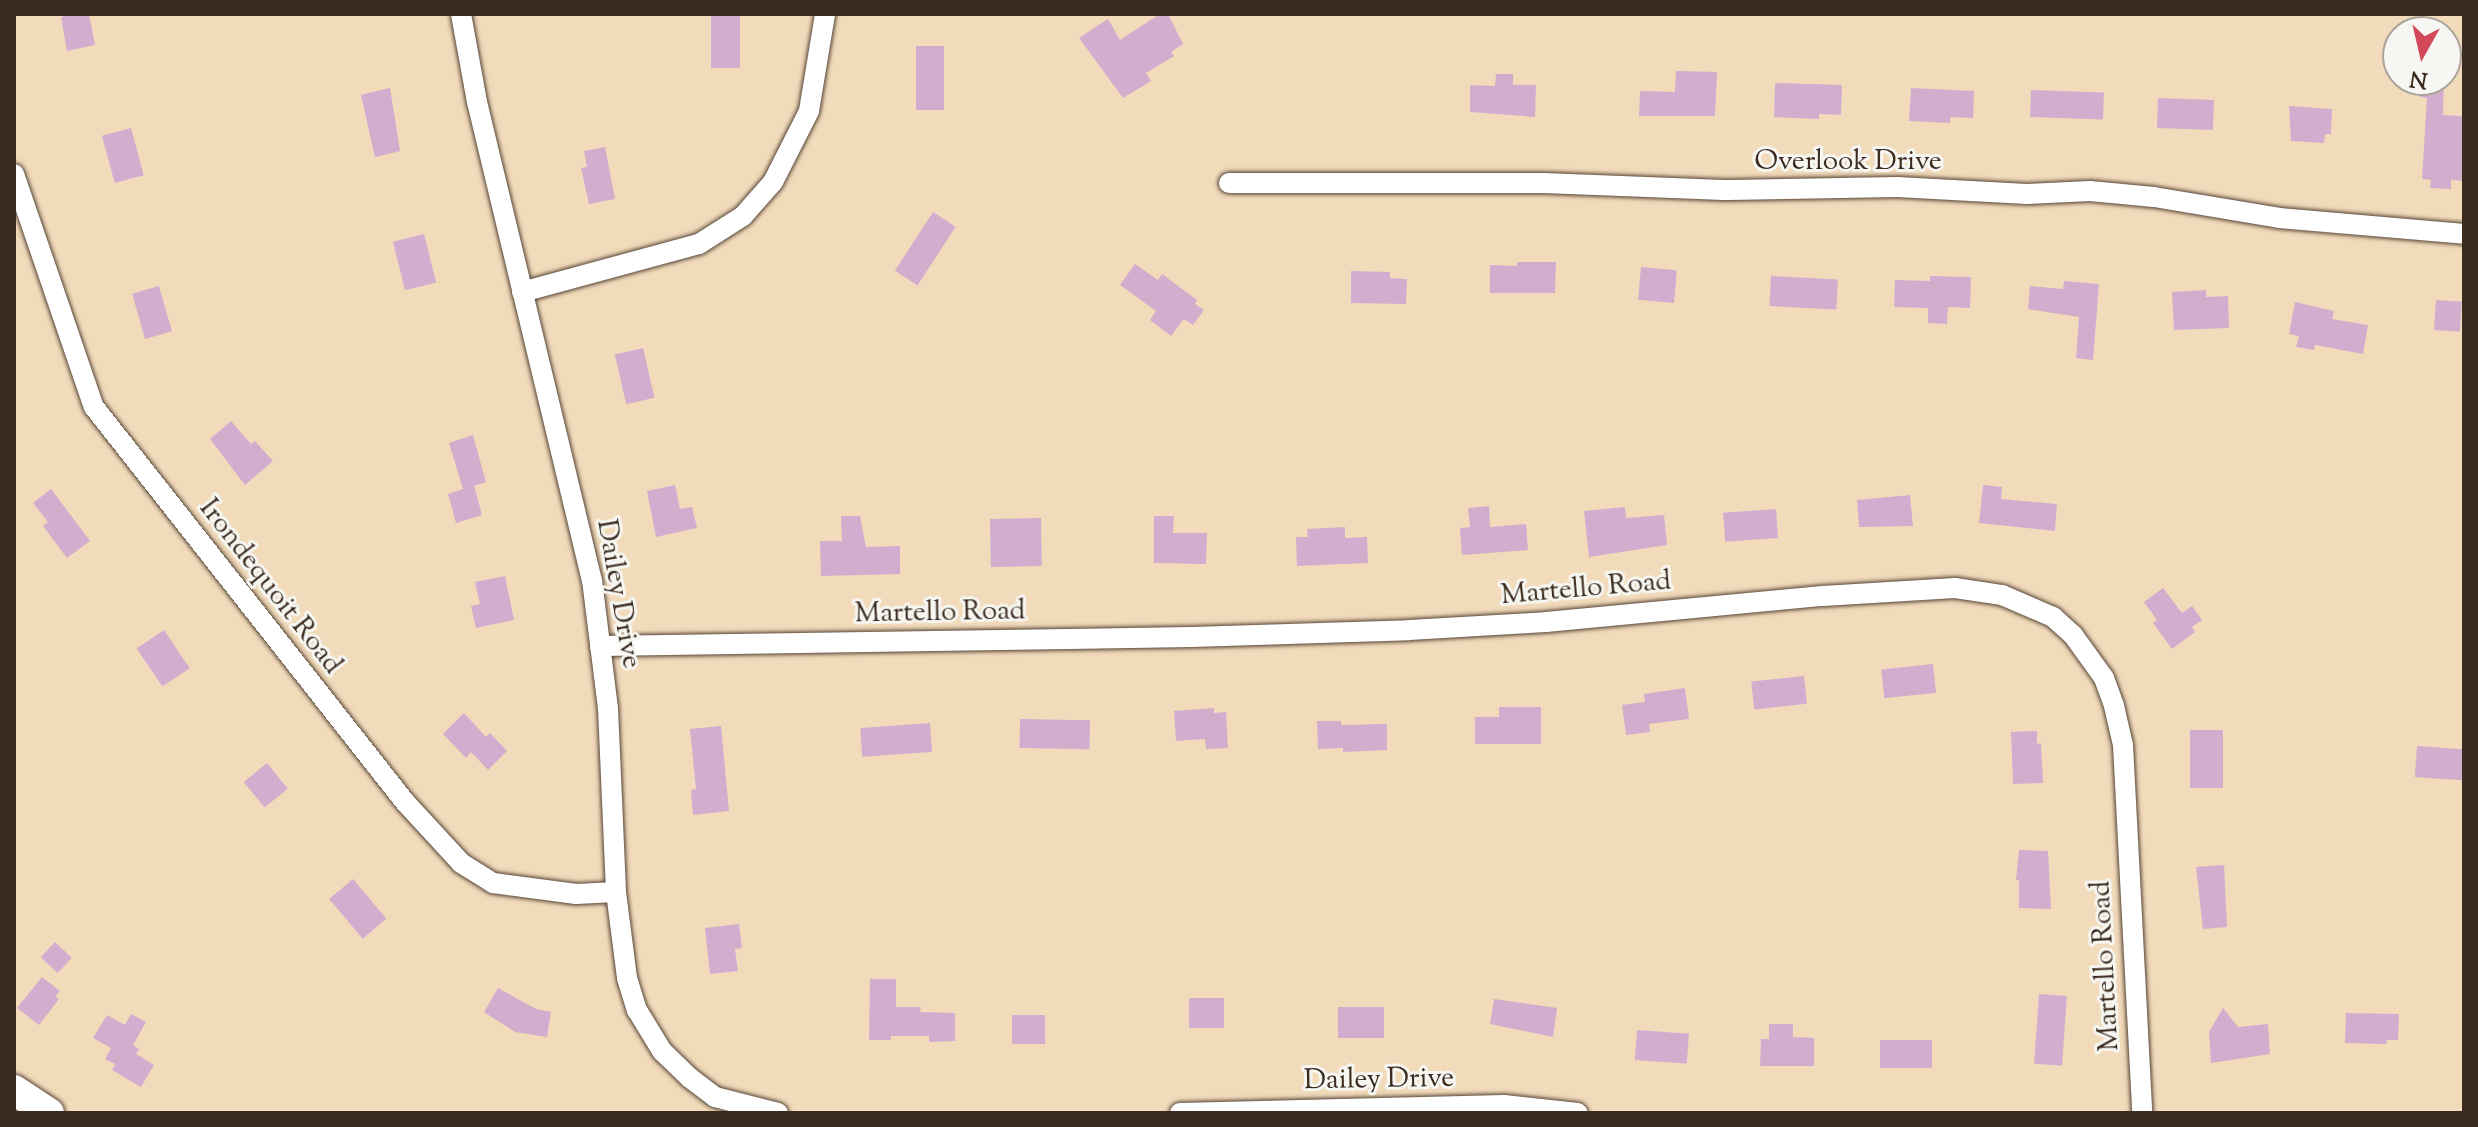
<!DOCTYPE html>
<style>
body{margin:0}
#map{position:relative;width:2478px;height:1127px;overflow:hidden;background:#f2dbbb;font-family:"Sorts Mill Goudy",serif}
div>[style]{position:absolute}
.building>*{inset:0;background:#d3adce;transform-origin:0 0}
.roads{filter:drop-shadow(0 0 2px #564536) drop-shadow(0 0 2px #564536)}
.street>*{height:20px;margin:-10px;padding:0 10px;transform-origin:10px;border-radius:10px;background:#fff}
.secondary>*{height:30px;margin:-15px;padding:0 15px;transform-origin:15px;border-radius:15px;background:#fff}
span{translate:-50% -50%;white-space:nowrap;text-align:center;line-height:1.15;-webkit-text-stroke:6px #f6f6f2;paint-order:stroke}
.street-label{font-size:28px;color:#3b2a1e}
.frame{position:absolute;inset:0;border:16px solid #3b2a1e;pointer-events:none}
.north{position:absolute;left:2382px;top:16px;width:80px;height:80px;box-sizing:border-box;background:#f6f6f2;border:2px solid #aba49d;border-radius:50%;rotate:188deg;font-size:22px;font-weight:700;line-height:32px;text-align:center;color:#3b2a1e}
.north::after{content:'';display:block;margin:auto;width:28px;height:36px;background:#d1495b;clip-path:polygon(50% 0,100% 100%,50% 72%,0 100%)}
</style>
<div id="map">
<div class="building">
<div style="clip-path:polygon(67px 14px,89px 14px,95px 45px,67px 51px,61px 18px)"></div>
<div style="left:711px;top:14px;width:29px;height:54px"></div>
<div style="clip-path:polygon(1160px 14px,1168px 14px,1183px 44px,1171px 52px,1174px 56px,1146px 73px,1151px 81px,1123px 98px,1079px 38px,1108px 19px,1120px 40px)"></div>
<div style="left:916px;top:46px;width:28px;height:64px"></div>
<div style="clip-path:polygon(1676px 71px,1717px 72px,1715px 116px,1639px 116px,1640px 91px,1675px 92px)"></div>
<div style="clip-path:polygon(1496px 74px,1513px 74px,1513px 85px,1536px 85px,1535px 117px,1470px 112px,1470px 85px,1495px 86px)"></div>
<div style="clip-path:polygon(2421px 80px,2444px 80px,2443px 115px,2464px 116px,2464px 181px,2451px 180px,2451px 189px,2430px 188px,2431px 180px,2422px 179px,2427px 98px,2420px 97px)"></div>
<div style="clip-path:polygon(1775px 83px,1842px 85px,1841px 115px,1819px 114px,1819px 119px,1774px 117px)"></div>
<div style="clip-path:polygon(390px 88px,400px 151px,375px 157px,361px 95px)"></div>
<div style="clip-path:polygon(1911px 88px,1974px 91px,1973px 118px,1950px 117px,1950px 123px,1909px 121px)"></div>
<div style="left:2031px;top:90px;width:73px;height:27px;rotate:2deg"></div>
<div style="left:2158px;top:98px;width:56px;height:30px;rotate:2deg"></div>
<div style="clip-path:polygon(2289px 106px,2332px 109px,2331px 134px,2325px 134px,2324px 143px,2291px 141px)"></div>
<div style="left:131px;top:128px;width:49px;height:30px;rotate:75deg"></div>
<div style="clip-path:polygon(605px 147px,615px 199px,589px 204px,581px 168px,587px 167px,584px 151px)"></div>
<div style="left:933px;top:212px;width:27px;height:70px;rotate:33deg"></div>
<div style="left:424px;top:234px;width:50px;height:32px;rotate:76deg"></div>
<div style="clip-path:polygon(1517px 262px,1556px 262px,1555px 293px,1490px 293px,1490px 265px,1517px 266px)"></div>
<div style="clip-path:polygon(1135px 264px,1158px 280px,1162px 274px,1197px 300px,1195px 304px,1204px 310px,1193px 325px,1184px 319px,1171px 336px,1150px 320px,1156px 311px,1120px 285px)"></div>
<div style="left:1641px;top:267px;width:36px;height:33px;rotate:5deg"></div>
<div style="clip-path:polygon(1351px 271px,1390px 272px,1390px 278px,1407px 279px,1406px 304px,1351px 303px)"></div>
<div style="left:1771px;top:276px;width:67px;height:30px;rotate:3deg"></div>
<div style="clip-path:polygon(1930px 276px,1971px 277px,1970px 308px,1948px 307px,1947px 324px,1928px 323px,1928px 308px,1894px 307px,1895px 280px,1930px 281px)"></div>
<div style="clip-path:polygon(2064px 281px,2099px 284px,2093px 360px,2076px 358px,2079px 317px,2028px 309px,2030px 286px,2063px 289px)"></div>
<div style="left:159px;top:286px;width:47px;height:28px;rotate:74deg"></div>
<div style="clip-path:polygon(2206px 290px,2206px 297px,2228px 296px,2229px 328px,2174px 330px,2172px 292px)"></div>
<div style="left:2436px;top:300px;width:26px;height:30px;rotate:4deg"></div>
<div style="clip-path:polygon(2295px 302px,2334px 311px,2332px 319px,2368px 325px,2363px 354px,2315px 345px,2314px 350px,2296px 347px,2299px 336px,2289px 334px)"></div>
<div style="left:643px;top:348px;width:51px;height:29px;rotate:77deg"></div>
<div style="clip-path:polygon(231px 421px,251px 444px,255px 441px,273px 461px,245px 485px,210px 439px)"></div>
<div style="clip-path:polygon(473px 435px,486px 482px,474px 486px,482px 515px,456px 523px,448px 494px,463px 489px,449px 443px)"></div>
<div style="clip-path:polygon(675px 485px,680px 509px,692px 507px,697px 528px,656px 537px,647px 491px)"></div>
<div style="clip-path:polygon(1983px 485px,2002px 487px,2001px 499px,2057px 504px,2055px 531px,1979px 523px)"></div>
<div style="clip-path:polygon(51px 489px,90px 541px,67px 558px,43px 526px,48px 522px,33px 503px)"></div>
<div style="clip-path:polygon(1910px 495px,1913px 526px,1859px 527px,1857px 500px)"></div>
<div style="clip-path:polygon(1489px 506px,1490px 527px,1526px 524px,1528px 550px,1462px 555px,1460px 528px,1470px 527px,1468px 508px)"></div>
<div style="clip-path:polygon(1625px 507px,1626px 518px,1664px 515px,1667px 545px,1589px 557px,1584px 511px)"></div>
<div style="left:1776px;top:509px;width:29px;height:53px;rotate:86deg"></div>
<div style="clip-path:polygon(841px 516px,860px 516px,866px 547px,900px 546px,900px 574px,821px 576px,820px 541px,842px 541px)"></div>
<div style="clip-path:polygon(1154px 516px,1174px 516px,1173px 533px,1207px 533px,1206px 564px,1154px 563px)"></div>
<div style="left:1041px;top:518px;width:48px;height:51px;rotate:89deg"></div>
<div style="clip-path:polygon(1345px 527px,1345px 538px,1367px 537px,1368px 563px,1297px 566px,1296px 537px,1308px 537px,1307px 529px)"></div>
<div style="clip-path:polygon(505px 576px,514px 620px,476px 628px,471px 606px,480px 604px,475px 582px)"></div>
<div style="clip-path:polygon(2163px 588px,2182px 613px,2192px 606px,2202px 620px,2192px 627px,2195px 632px,2172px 649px,2153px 623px,2157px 620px,2144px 602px)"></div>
<div style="left:164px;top:630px;width:46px;height:33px;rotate:56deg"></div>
<div style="left:1933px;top:664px;width:29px;height:52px;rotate:84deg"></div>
<div style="left:1804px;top:676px;width:28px;height:53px;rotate:84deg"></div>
<div style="clip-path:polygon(1685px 688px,1689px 719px,1649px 724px,1650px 732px,1626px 735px,1622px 705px,1645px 702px,1644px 694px)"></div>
<div style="clip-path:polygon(1499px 707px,1541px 707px,1541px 744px,1475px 744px,1475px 717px,1499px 717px)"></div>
<div style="clip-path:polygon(1214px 708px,1214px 713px,1226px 712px,1228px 748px,1206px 749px,1205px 739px,1176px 741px,1174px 711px)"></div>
<div style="clip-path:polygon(464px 713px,486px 737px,490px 733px,507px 751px,488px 770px,471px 752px,466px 758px,443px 734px)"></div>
<div style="left:1020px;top:719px;width:70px;height:29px;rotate:1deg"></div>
<div style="clip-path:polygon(1317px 721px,1341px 721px,1341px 725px,1387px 724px,1387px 750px,1343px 752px,1343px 748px,1318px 749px)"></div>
<div style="left:930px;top:723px;width:29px;height:70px;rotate:86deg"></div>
<div style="clip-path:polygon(721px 726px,729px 811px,693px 815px,691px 790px,696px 789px,690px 729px)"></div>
<div style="left:2190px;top:730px;width:33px;height:58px"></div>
<div style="clip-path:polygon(2037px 731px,2037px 744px,2041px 743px,2043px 783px,2013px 784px,2011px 732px)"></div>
<div style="left:2417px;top:746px;width:47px;height:31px;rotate:4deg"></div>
<div style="left:267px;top:763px;width:33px;height:30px;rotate:51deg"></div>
<div style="clip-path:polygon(2019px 850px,2048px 851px,2051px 909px,2019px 908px,2019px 880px,2016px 880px)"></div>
<div style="clip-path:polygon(2224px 865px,2227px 927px,2203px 929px,2196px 867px)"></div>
<div style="left:353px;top:879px;width:52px;height:31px;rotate:50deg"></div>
<div style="clip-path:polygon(739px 924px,742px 948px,735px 949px,738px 971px,710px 974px,705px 928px)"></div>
<div style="left:55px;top:942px;width:23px;height:21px;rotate:43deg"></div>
<div style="clip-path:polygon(42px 977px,60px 991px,55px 997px,59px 999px,39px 1025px,17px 1008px)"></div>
<div style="clip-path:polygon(870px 979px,896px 979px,896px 1007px,921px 1007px,920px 1012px,955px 1013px,955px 1041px,929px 1042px,929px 1036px,891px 1036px,891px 1040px,869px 1040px)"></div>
<div style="clip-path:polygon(498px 988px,536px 1009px,551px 1012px,547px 1037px,515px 1032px,484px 1012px)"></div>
<div style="left:2039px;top:994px;width:28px;height:70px;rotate:4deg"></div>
<div style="left:1189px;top:998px;width:35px;height:30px"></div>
<div style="clip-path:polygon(1494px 999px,1557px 1008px,1553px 1037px,1490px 1024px)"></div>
<div style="left:1338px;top:1007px;width:46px;height:31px"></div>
<div style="clip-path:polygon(2223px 1008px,2238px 1027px,2268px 1024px,2270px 1054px,2211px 1063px,2209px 1032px)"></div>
<div style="clip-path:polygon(2346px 1013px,2399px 1014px,2398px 1040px,2387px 1040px,2386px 1044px,2345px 1043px)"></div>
<div style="clip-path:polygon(131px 1014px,146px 1022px,133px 1045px,139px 1049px,136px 1054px,154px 1065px,141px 1087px,112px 1070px,115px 1064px,105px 1059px,111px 1048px,93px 1038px,107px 1015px,125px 1025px)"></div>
<div style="left:1012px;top:1015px;width:33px;height:29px"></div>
<div style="clip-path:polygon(1769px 1024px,1793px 1024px,1793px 1037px,1814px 1038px,1814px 1066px,1760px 1066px,1761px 1039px,1769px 1039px)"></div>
<div style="left:1637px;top:1030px;width:52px;height:30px;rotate:4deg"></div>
<div style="left:1880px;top:1040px;width:52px;height:28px"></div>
</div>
<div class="roads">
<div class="street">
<div style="left:461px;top:14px;width:89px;rotate:79.7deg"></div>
<div style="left:477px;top:102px;width:492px;rotate:76.5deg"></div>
<div style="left:592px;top:580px;width:129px;rotate:82.9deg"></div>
<div style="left:608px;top:708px;width:184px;rotate:87.5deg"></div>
<div style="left:616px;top:892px;width:87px;rotate:82.7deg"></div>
<div style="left:627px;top:978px;width:34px;rotate:73deg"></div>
<div style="left:637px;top:1010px;width:48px;rotate:58.6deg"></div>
<div style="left:662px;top:1051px;width:39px;rotate:44deg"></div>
<div style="left:690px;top:1078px;width:31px;rotate:37deg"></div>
<div style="left:715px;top:1097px;width:65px;rotate:14.3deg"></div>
<div style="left:14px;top:174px;width:246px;rotate:71.1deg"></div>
<div style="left:94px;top:407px;width:503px;rotate:51.79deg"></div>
<div style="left:405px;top:802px;width:83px;rotate:47.4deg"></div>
<div style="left:461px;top:863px;width:38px;rotate:32deg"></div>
<div style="left:493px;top:883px;width:84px;rotate:7.5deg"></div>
<div style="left:576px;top:894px;width:40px;rotate:-2.9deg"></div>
<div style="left:1229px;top:183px;width:314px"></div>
<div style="left:1543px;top:183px;width:181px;rotate:2.2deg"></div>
<div style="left:1724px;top:190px;width:173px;rotate:-1deg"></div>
<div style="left:1897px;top:187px;width:130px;rotate:3.1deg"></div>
<div style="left:2027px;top:194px;width:63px;rotate:-2.7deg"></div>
<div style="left:2090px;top:191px;width:64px;rotate:5.4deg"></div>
<div style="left:2154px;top:197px;width:127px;rotate:9.5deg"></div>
<div style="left:2279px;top:218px;width:186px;rotate:4.9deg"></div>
<div style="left:522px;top:292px;width:183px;rotate:-15.2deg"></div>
<div style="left:699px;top:244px;width:52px;rotate:-32.5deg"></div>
<div style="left:743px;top:216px;width:45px;rotate:-48.6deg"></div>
<div style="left:773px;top:182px;width:80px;rotate:-63.1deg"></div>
<div style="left:809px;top:111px;width:98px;rotate:-80.6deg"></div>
<div style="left:600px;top:646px;width:592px;rotate:-0.87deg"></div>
<div style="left:1192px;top:637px;width:217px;rotate:-1.8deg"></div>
<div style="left:1409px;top:630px;width:137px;rotate:-3.3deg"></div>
<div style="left:1546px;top:622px;width:278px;rotate:-5.4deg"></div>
<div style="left:1823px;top:596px;width:132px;rotate:-3.5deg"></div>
<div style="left:1955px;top:588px;width:48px;rotate:8.5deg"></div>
<div style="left:2002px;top:595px;width:56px;rotate:23.3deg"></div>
<div style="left:2053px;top:617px;width:27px;rotate:42deg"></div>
<div style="left:2073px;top:635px;width:53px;rotate:54.2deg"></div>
<div style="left:2104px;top:678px;width:30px;rotate:70deg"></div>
<div style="left:2114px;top:706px;width:40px;rotate:77deg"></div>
<div style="left:2123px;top:745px;width:368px;rotate:87deg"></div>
<div style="left:1180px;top:1113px;width:324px;rotate:-1.4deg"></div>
<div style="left:1504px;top:1105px;width:74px;rotate:6.2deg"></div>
</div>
<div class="secondary">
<div style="left:14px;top:1090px;width:42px;rotate:33.3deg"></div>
</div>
</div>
<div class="street-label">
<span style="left:1848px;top:162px">Overlook Drive</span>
<span style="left:270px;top:587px;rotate:52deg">Irondequoit Road</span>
<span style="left:1586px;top:589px;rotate:-5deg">Martello Road</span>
<span style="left:618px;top:594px;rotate:80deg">Dailey Drive</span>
<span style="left:940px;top:613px;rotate:-1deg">Martello Road</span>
<span style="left:2106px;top:966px;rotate:-93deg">Martello Road</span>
<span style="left:1379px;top:1080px;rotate:-1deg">Dailey Drive</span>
</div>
<div class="frame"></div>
<div class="north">N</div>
</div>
